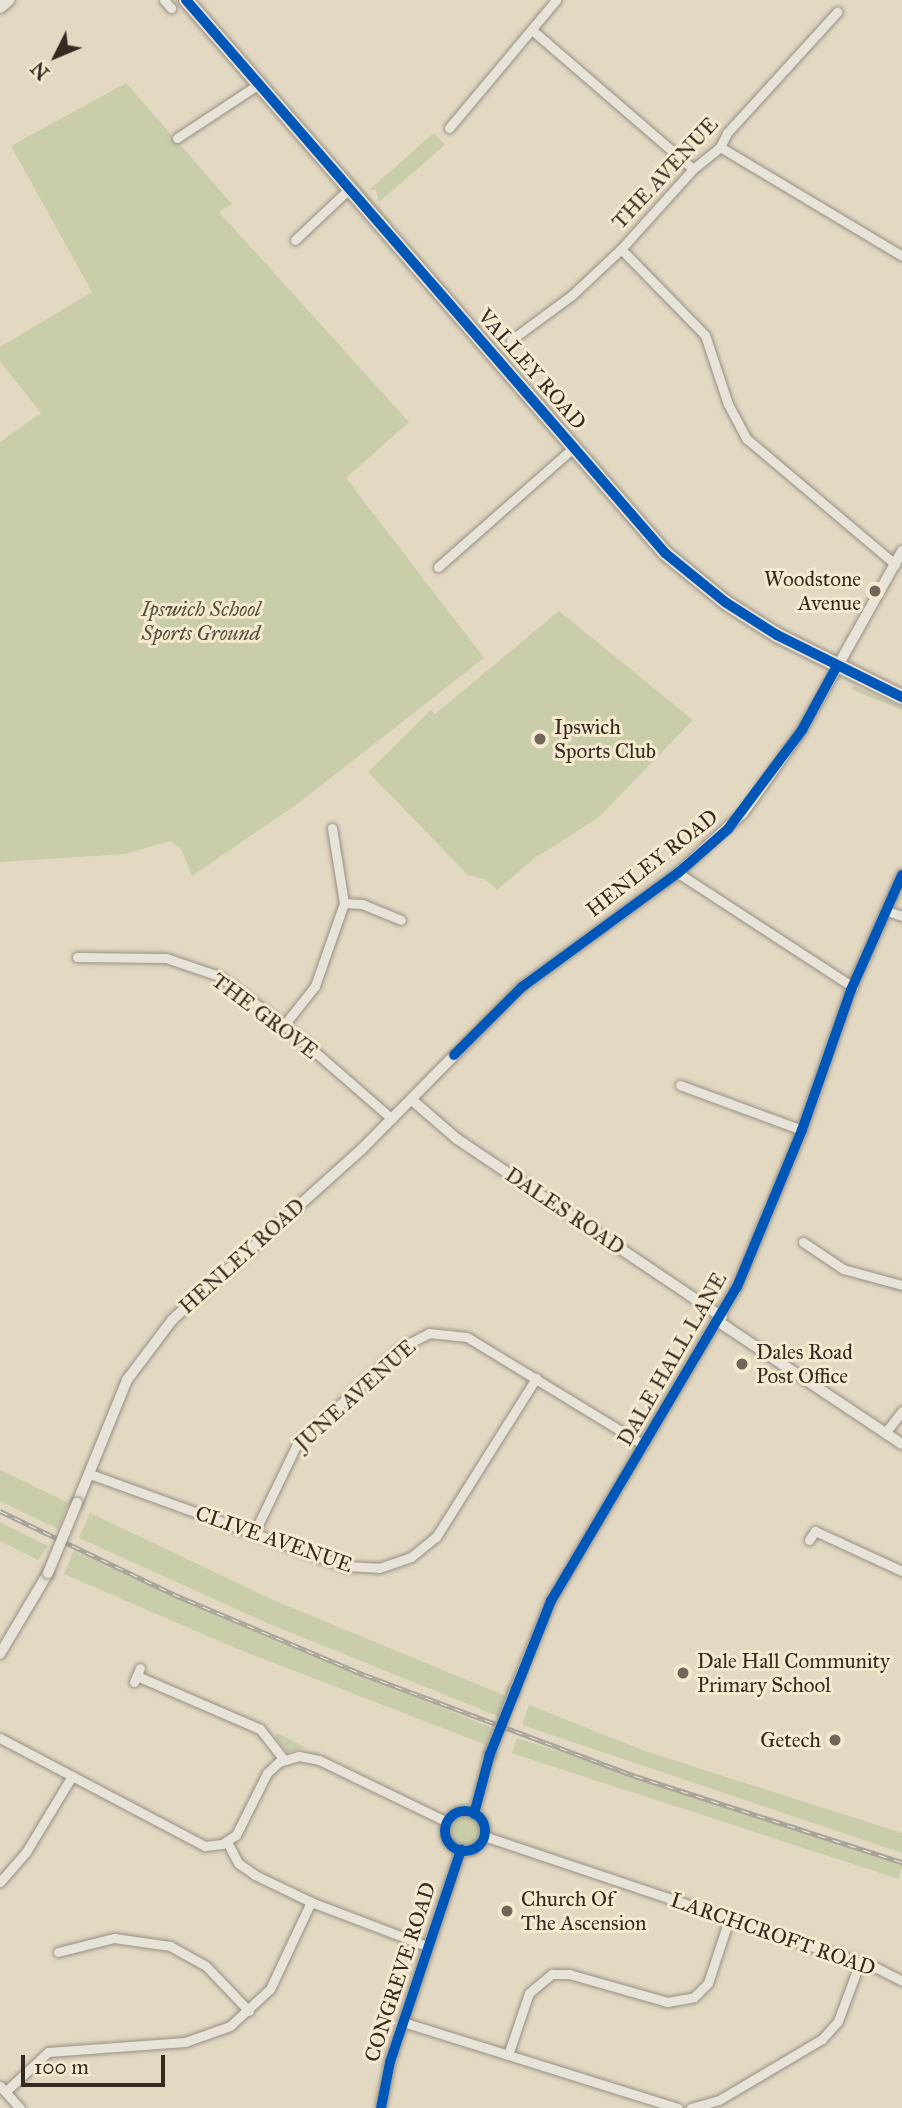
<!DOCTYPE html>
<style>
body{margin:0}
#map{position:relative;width:902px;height:2108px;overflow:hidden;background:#e3d9c3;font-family:"IM FELL Great Primer",serif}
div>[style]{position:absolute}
.green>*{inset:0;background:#c9cda9;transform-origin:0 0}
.round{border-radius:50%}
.roads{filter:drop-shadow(0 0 2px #989083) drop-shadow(0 0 2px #989083)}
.minor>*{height:9px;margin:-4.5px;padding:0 4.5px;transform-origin:4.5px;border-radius:4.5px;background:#e8e3d8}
.tertiary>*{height:10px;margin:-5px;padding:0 5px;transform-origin:5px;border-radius:5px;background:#e8e3d8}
.tertiary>.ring{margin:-5px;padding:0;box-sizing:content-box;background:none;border:10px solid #e8e3d8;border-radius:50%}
.secondary>*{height:12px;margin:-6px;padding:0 6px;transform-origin:6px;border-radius:6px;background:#e8e3d8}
.primary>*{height:14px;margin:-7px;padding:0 7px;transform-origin:7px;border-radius:7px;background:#e4dfd2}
.rail>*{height:5px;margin-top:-2.5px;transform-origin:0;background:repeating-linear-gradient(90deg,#f5ead0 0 8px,#a8a39b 0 16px);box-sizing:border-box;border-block:2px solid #a8a39b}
.bridges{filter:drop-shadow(0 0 2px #989083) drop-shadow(0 0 2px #989083)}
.tertiary-bridge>*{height:10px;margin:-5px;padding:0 5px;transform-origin:5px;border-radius:5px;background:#e8e3d8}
.cycleway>*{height:10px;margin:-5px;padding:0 5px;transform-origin:5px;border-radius:5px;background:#0057b8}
.cycleway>.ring{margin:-5px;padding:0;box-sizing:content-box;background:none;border:10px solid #0057b8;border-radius:50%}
.dots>*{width:19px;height:19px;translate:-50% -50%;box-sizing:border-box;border:4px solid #f5ead0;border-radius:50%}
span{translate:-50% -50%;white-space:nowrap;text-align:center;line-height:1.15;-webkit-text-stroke:6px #f5ead0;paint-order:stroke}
.street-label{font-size:21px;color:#342a20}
.poi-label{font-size:21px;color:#342a20}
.right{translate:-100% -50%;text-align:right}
.left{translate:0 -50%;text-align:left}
.park-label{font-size:21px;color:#54503d;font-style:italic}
.north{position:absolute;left:21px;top:21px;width:70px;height:70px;-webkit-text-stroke:5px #f5ead0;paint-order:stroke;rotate:227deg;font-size:19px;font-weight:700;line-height:28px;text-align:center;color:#342a20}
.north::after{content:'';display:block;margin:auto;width:24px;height:32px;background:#342a20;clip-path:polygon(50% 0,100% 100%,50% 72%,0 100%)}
.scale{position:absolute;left:21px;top:2055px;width:144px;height:32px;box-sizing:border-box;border:4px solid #342a20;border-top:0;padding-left:9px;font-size:21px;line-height:24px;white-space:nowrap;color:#342a20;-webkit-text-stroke:5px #f5ead0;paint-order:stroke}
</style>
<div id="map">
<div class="green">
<div style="clip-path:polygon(126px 83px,232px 204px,219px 212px,409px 422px,346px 478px,484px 658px,300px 802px,192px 876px,181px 848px,170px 841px,125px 854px,0 862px,0 442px,41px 413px,0 361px,0 347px,92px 292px,11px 146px)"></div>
<div style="clip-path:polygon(434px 133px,445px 145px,379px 202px,376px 190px,369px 190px)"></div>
<div style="clip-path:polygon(346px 171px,348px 171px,390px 221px,386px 221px)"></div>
<div style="clip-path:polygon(559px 611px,693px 720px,598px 818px,536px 857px,497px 890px,485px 879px,468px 875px,368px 772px,431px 710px,435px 714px)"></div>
<div style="clip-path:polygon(854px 686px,902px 707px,902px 710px,851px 689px)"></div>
<div style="clip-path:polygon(0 1470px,69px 1503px,58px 1529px,0 1501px)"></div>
<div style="clip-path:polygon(90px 1513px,271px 1599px,508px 1697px,500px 1717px,267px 1623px,79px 1538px)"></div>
<div style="clip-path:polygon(0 1522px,48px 1546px,38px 1560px,0 1541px)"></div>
<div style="clip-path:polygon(74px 1550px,278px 1642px,495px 1729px,489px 1746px,235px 1648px,64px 1574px)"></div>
<div style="clip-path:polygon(529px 1705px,645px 1751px,902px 1833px,902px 1853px,522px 1725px)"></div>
<div style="clip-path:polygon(277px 1733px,305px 1747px,287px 1752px,275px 1737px)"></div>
<div style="left:517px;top:1738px;width:406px;height:16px;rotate:18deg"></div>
<div class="round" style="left:450px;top:1816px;width:30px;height:30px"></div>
</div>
<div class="roads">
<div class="minor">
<div style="left:164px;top:0;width:11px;rotate:49deg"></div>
<div style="left:532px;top:30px;width:213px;rotate:40.8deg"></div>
<div style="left:449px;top:128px;width:167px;rotate:-50.1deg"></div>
<div style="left:177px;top:138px;width:98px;rotate:-33.4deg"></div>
<div style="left:720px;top:147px;width:212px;rotate:30.9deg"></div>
<div style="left:295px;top:240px;width:77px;rotate:-43.4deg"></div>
<div style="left:621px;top:249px;width:120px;rotate:45.7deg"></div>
<div style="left:705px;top:335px;width:73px;rotate:71.6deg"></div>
<div style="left:728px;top:404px;width:40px;rotate:62deg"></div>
<div style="left:747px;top:439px;width:194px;rotate:40.2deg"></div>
<div style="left:511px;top:340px;width:76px;rotate:-36.4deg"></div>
<div style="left:572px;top:295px;width:67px;rotate:-43.2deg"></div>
<div style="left:621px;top:249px;width:108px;rotate:-48deg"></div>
<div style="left:693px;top:169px;width:35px;rotate:-39deg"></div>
<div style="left:720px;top:147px;width:16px;rotate:-63deg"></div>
<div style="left:727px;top:133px;width:164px;rotate:-47.7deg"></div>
<div style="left:438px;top:567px;width:181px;rotate:-41.4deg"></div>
<div style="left:678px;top:873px;width:209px;rotate:33.1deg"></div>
<div style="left:344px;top:903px;width:18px;rotate:3deg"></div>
<div style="left:362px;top:904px;width:42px;rotate:22.3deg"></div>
<div style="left:887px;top:911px;width:16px;rotate:18deg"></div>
<div style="left:77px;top:957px;width:89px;rotate:0.6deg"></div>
<div style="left:166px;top:958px;width:56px;rotate:18.8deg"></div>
<div style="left:219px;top:976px;width:81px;rotate:37deg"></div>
<div style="left:284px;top:1025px;width:143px;rotate:41deg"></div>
<div style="left:284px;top:1025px;width:50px;rotate:-51.5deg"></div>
<div style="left:315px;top:986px;width:88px;rotate:-70.7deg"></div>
<div style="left:344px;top:903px;width:76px;rotate:-99.1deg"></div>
<div style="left:680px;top:1085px;width:130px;rotate:20.2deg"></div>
<div style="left:803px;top:1242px;width:48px;rotate:34deg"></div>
<div style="left:843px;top:1269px;width:61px;rotate:15.2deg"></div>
<div style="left:885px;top:1433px;width:28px;rotate:-52deg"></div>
<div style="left:90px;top:1474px;width:270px;rotate:19.9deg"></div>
<div style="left:344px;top:1566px;width:35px;rotate:3deg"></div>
<div style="left:379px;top:1568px;width:34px;rotate:-19deg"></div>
<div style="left:411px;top:1557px;width:32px;rotate:-39deg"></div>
<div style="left:436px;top:1537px;width:188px;rotate:-57.8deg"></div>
<div style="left:254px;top:1533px;width:99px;rotate:-64.2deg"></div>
<div style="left:297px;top:1444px;width:143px;rotate:-42.7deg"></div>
<div style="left:402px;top:1347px;width:30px;rotate:-27deg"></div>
<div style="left:429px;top:1333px;width:38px;rotate:6deg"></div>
<div style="left:467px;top:1337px;width:207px;rotate:31.4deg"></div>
<div style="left:809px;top:1540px;width:11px;rotate:-56deg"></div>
<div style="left:815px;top:1531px;width:96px;rotate:24.7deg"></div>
<div style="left:137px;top:1676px;width:134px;rotate:23.3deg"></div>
<div style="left:260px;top:1729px;width:39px;rotate:52deg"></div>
<div style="left:134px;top:1682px;width:15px;rotate:-67deg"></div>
<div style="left:0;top:1738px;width:232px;rotate:27.8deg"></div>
<div style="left:205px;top:1846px;width:17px;rotate:-7deg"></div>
<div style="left:222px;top:1844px;width:17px;rotate:-33deg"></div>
<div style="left:236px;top:1835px;width:69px;rotate:-63.4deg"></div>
<div style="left:267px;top:1773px;width:16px;rotate:-43deg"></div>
<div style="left:279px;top:1762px;width:21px;rotate:-17deg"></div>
<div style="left:299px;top:1756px;width:20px;rotate:11deg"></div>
<div style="left:319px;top:1760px;width:142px;rotate:25.8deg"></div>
<div style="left:484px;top:1836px;width:415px;rotate:18.6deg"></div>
<div style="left:877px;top:1968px;width:28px;rotate:27deg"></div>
<div style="left:227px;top:1842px;width:24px;rotate:62deg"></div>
<div style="left:238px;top:1863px;width:21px;rotate:35deg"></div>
<div style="left:255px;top:1875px;width:62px;rotate:25.7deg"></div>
<div style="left:311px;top:1902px;width:124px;rotate:20.8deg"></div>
<div style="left:0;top:1882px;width:40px;rotate:-49deg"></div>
<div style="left:26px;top:1852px;width:89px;rotate:-58.8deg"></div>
<div style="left:58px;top:1952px;width:58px;rotate:-14deg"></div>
<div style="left:114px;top:1938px;width:57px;rotate:8.1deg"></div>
<div style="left:170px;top:1946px;width:41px;rotate:29.1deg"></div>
<div style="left:206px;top:1966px;width:62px;rotate:46.3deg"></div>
<div style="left:403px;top:2022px;width:288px;rotate:17.4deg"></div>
<div style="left:508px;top:2055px;width:65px;rotate:-71.3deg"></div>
<div style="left:529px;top:1993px;width:30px;rotate:-40deg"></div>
<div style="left:552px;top:1974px;width:17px"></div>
<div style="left:569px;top:1974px;width:102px;rotate:15.9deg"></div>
<div style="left:667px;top:2002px;width:27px;rotate:-10deg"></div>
<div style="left:694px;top:1997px;width:20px;rotate:-45deg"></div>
<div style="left:708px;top:1983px;width:67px;rotate:-71.8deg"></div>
<div style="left:0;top:2086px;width:30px;rotate:48deg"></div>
<div style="left:6px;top:2091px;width:57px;rotate:-42.9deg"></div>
<div style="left:48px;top:2052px;width:137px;rotate:-4.2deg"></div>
<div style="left:185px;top:2042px;width:48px;rotate:-19.6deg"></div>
<div style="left:230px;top:2026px;width:54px;rotate:-42.8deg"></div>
<div style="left:270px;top:1989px;width:96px;rotate:-64.8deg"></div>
<div style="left:691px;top:2108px;width:29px;rotate:-16deg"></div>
<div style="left:719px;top:2100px;width:120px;rotate:-30.6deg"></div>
<div style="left:822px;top:2039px;width:24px;rotate:-48deg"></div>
<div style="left:838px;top:2021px;width:63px;rotate:-69.6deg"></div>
</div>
<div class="tertiary">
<div style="left:412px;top:1100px;width:60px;rotate:40.9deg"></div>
<div style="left:457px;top:1139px;width:319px;rotate:33.9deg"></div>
<div style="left:719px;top:1322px;width:220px;rotate:33.7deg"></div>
<div style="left:77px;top:1503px;width:133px;rotate:-67.9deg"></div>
<div style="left:127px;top:1380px;width:76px;rotate:-53deg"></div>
<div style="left:173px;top:1319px;width:254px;rotate:-42deg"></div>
<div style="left:362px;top:1149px;width:228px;rotate:-45.4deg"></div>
<div style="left:522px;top:987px;width:193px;rotate:-36.2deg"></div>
<div style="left:678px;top:873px;width:88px;rotate:-42.7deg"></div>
<div style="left:743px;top:813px;width:102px;rotate:-54.6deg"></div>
<div style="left:802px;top:730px;width:205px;rotate:-60.8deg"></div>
<div style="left:0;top:1654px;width:94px;rotate:-59.3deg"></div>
<div style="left:514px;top:1692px;width:98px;rotate:-67.9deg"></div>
<div style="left:551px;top:1601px;width:365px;rotate:-59.4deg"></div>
<div style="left:737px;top:1287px;width:170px;rotate:-67.5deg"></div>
<div style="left:802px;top:1130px;width:148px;rotate:-70.7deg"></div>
<div style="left:851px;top:990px;width:126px;rotate:-66.1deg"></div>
<div class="ring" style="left:445px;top:1811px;width:30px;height:30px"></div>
<div style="left:474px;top:1814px;width:62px;rotate:-75.1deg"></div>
<div style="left:381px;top:2108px;width:47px;rotate:-78.9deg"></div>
<div style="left:390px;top:2062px;width:224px;rotate:-71.5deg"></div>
</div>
<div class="secondary">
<div style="left:0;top:7px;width:11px;rotate:-41deg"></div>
</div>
<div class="primary">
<div style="left:186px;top:0;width:732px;rotate:49.1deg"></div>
<div style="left:665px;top:553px;width:77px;rotate:39.2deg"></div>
<div style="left:725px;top:602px;width:62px;rotate:32.4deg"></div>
<div style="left:777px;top:635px;width:140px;rotate:26.4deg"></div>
</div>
</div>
<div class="rail">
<div style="left:0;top:1511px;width:192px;rotate:25.6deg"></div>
<div style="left:173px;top:1594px;width:208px;rotate:22.9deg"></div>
<div style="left:365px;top:1675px;width:288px;rotate:20.5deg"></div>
<div style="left:635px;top:1776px;width:281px;rotate:17.9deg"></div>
</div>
<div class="bridges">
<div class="tertiary-bridge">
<div style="left:48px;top:1573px;width:76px;rotate:-67.5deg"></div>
<div style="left:490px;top:1754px;width:66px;rotate:-68.8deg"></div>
</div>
</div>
<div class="cycleway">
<div style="left:186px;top:0;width:732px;rotate:49.1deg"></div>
<div style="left:665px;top:553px;width:77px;rotate:39.2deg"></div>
<div style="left:725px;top:602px;width:62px;rotate:32.4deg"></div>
<div style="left:777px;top:635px;width:140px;rotate:26.4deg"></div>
<div style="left:454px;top:1055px;width:96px;rotate:-45deg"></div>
<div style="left:522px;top:987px;width:193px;rotate:-36.2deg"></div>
<div style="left:678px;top:873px;width:67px;rotate:-41.3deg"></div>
<div style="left:728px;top:829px;width:124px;rotate:-53.2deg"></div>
<div style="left:802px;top:730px;width:71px;rotate:-61.3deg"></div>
<div class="ring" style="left:445px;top:1811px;width:30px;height:30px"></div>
<div style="left:474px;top:1814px;width:62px;rotate:-75.1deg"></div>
<div style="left:490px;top:1754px;width:165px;rotate:-68.3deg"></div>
<div style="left:551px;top:1601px;width:365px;rotate:-59.4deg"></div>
<div style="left:737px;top:1287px;width:170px;rotate:-67.5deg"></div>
<div style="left:802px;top:1130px;width:148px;rotate:-70.7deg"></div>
<div style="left:851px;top:990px;width:126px;rotate:-66.1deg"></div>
<div style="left:381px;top:2108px;width:47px;rotate:-78.9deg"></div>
<div style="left:390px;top:2062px;width:224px;rotate:-71.5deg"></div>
</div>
<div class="dots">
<div style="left:875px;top:591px;background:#716759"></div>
<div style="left:540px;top:739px;background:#716759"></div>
<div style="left:742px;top:1364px;background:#716759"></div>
<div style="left:683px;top:1673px;background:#716759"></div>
<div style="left:835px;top:1740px;background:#716759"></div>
<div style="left:507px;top:1911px;background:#716759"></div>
</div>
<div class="street-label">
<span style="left:665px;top:173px;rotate:-47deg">THE AVENUE</span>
<span style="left:532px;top:369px;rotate:49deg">VALLEY ROAD</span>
<span style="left:652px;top:863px;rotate:-38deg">HENLEY ROAD</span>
<span style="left:265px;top:1016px;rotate:37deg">THE GROVE</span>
<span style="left:565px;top:1211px;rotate:34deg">DALES ROAD</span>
<span style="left:242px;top:1256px;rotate:-42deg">HENLEY ROAD</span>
<span style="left:672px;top:1359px;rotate:-60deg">DALE HALL LANE</span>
<span style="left:355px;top:1395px;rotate:-42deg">JUNE AVENUE</span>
<span style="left:274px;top:1539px;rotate:19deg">CLIVE AVENUE</span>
<span style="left:773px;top:1934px;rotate:19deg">LARCHCROFT ROAD</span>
<span style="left:400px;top:1972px;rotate:-72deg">CONGREVE ROAD</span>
</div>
<div class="poi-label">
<span class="right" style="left:861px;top:591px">Woodstone<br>Avenue</span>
<span class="left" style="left:554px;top:739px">Ipswich<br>Sports Club</span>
<span class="left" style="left:756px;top:1364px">Dales Road<br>Post Office</span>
<span class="left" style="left:697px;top:1673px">Dale Hall Community<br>Primary School</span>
<span class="right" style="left:821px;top:1740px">Getech</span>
<span class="left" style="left:521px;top:1911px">Church Of<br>The Ascension</span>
</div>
<div class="park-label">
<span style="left:201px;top:621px">Ipswich School<br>Sports Ground</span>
</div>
<div class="north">N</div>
<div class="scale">100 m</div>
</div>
